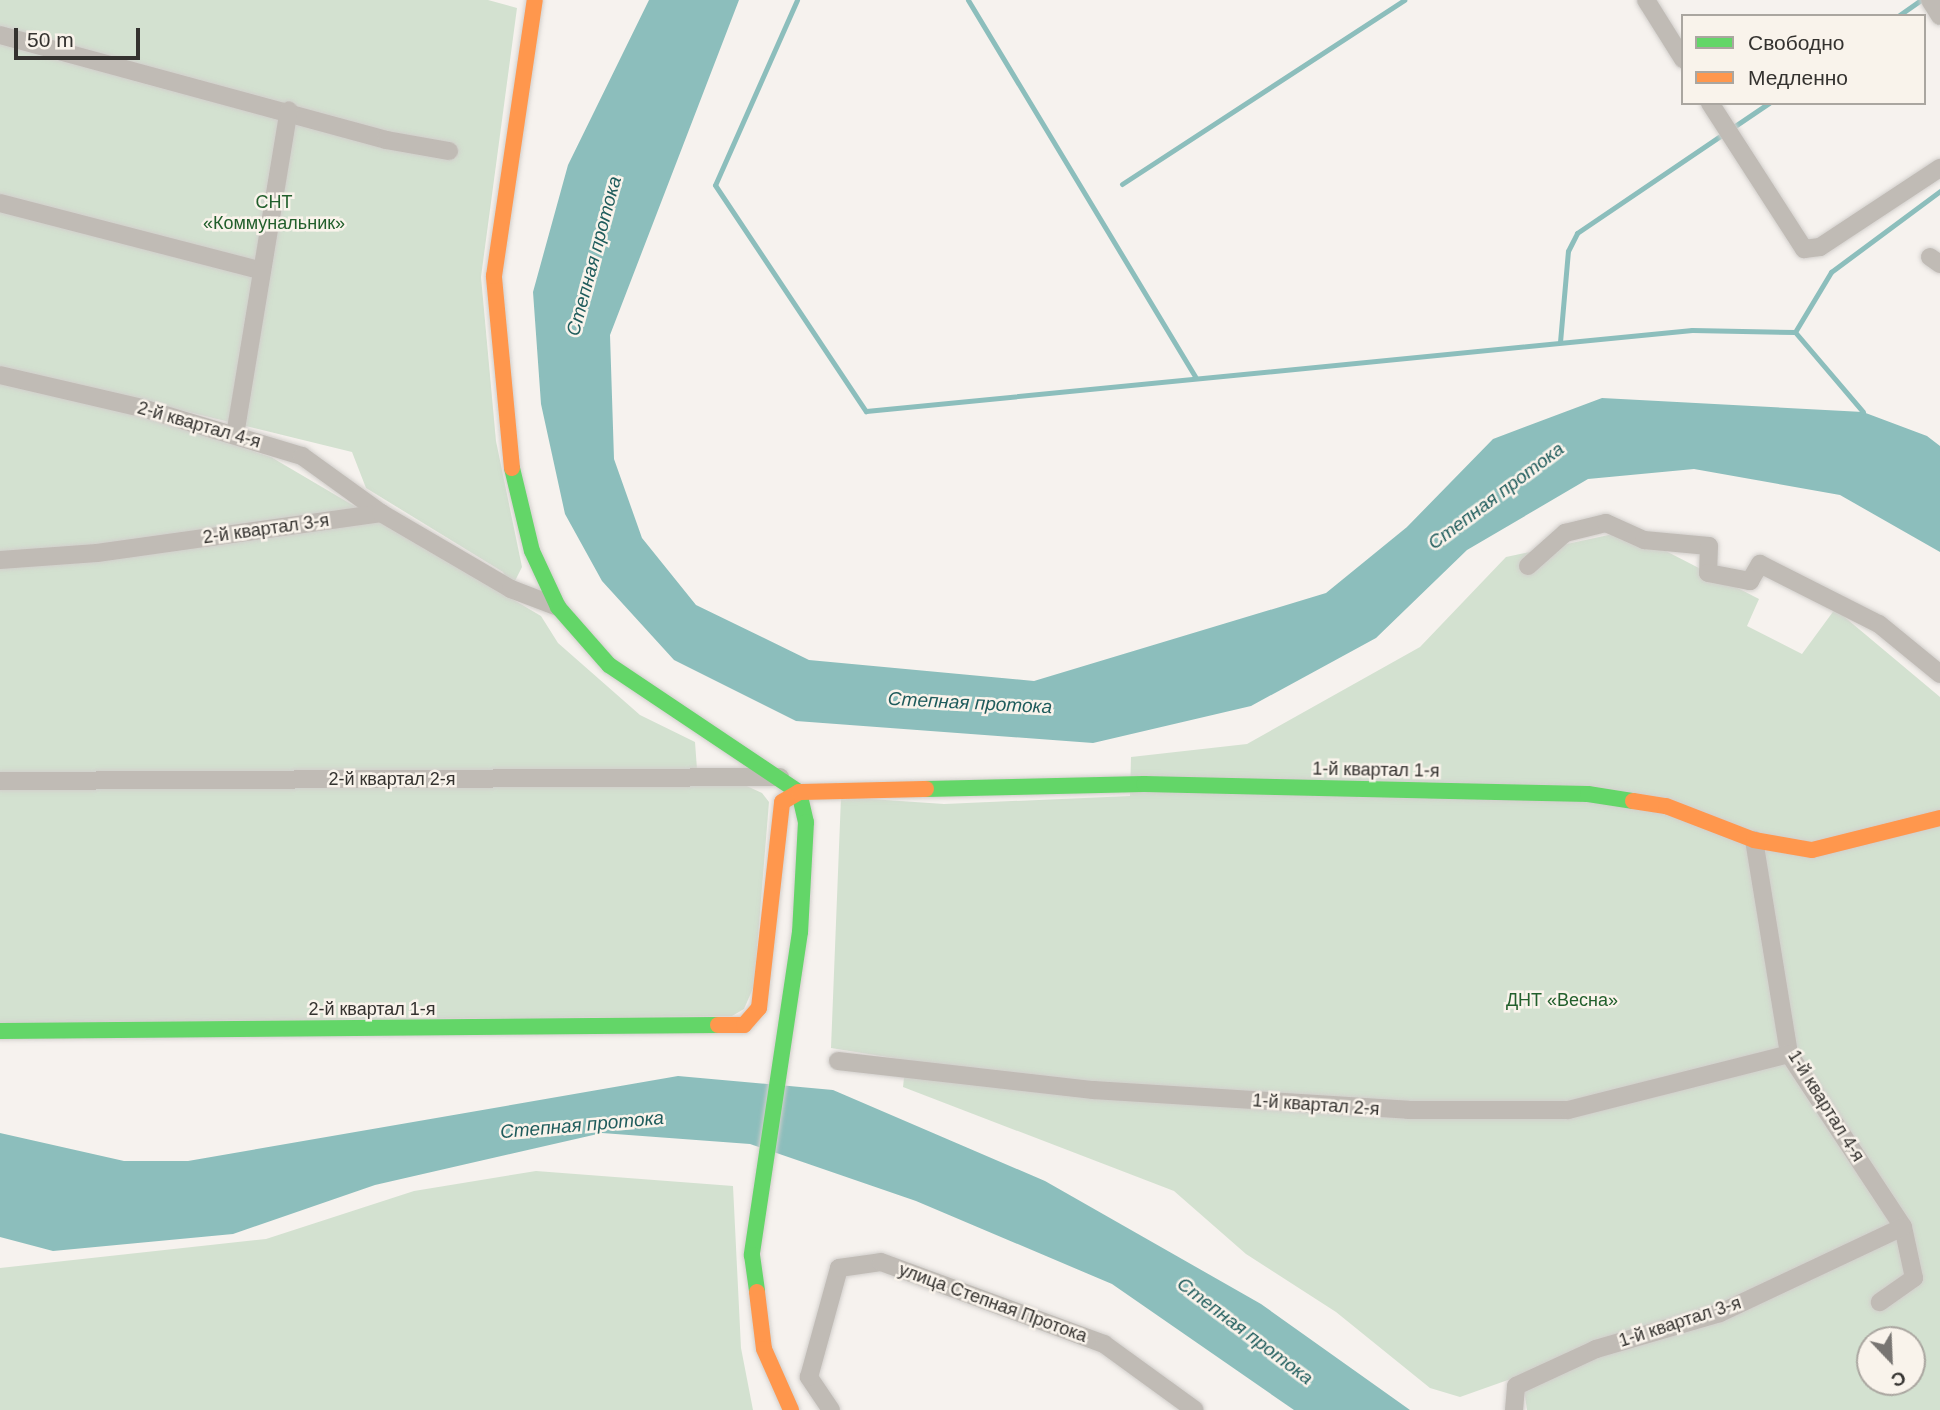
<!DOCTYPE html>
<meta charset="utf-8">
<style>
body{margin:0}
#map{position:relative;width:1940px;height:1410px;overflow:hidden;background:#f6f2ee;font-family:Arial,sans-serif}
div>[style]{position:absolute}
.green>*{inset:0;background:#d3e1d0}
.water>*{inset:0;background:#8cbebc}
.stream>*{height:5px;margin:-2.5px;padding:0 2.5px;transform-origin:2.5px;border-radius:2.5px;background:#8cbebc}
.roads{filter:drop-shadow(0 0 2px #d2cfcc) drop-shadow(0 0 2px #d2cfcc)}
.street>*{height:18px;margin:-9px;padding:0 9px;transform-origin:9px;border-radius:9px;background:#c0bbb5}
.fast>*{height:16px;margin:-8px;padding:0 8px;transform-origin:8px;border-radius:8px;background:#63d668}
.slow>*{height:16px;margin:-8px;padding:0 8px;transform-origin:8px;border-radius:8px;background:#ff974d}
span{translate:-50% -50%;white-space:nowrap;text-align:center;line-height:1.15;-webkit-text-stroke:5px #f9f3eb;paint-order:stroke}
.park-label{font-size:18px;color:#225f2c}
.street-label{font-size:18px;color:#34322f}
.water-label{font-size:19px;color:#1f5c5c;font-style:italic}
.legend{position:absolute;left:1681px;top:14px;width:245px;height:91px;box-sizing:border-box;background:#f9f3eb;border:2px solid #aaa6a0;margin:0;padding:9px 12px;list-style:none;font-size:21px;color:#34322f}
.legend li{display:flex;align-items:center;gap:14px;height:35px}
.legend b{width:35px;border:2px solid #aaa6a0}
.north{position:absolute;left:1856px;top:1326px;width:70px;height:70px;box-sizing:border-box;background:#f9f3eb;border:2px solid #aaa6a0;border-radius:50%;rotate:157deg;font-size:19px;font-weight:700;line-height:28px;text-align:center;color:#34322f}
.north::after{content:'';display:block;margin:auto;width:24px;height:32px;background:#787572;clip-path:polygon(50% 0,100% 100%,50% 72%,0 100%)}
.scale{position:absolute;left:14px;top:28px;width:126px;height:32px;box-sizing:border-box;border:4px solid #34322f;border-top:0;padding-left:9px;font-size:21px;line-height:24px;white-space:nowrap;color:#34322f;-webkit-text-stroke:5px #f9f3eb;paint-order:stroke}
</style>
<div id="map">
<div class="green">
<div style="clip-path:polygon(0 0,488px 0,517px 8px,481px 277px,496px 441px,522px 567px,511px 589px,503px 572px,366px 488px,352px 452px,0 366px)"></div>
<div style="clip-path:polygon(0 382px,140px 414px,271px 457px,541px 616px,558px 643px,640px 715px,695px 742px,698px 783px,738px 782px,762px 793px,769px 802px,754px 986px,744px 1009px,732px 1016px,0 1023px)"></div>
<div style="clip-path:polygon(evenodd,1627px 531px,1759px 599px,1747px 626px,1802px 654px,1835px 609px,1940px 697px,1940px 1410px,1527px 1410px,1522px 1375px,1460px 1397px,1430px 1388px,1336px 1312px,1246px 1254px,1174px 1191px,903px 1087px,906px 1060px,831px 1048px,841px 797px,944px 804px,1130px 796px,1131px 757px,1247px 744px,1420px 647px,1506px 557px,1627px 531px,1870px 1340px,1912px 1340px,1912px 1382px,1870px 1382px,1870px 1340px)"></div>
<div style="clip-path:polygon(536px 1171px,733px 1186px,741px 1348px,753px 1410px,0 1410px,0 1268px,266px 1239px,414px 1191px)"></div>
</div>
<div class="water">
<div style="clip-path:polygon(649px 0,739px 0,610px 335px,614px 459px,642px 538px,696px 605px,809px 660px,1034px 681px,1326px 593px,1407px 527px,1493px 439px,1602px 398px,1863px 412px,1927px 436px,1940px 446px,1940px 552px,1840px 495px,1694px 469px,1588px 479px,1467px 550px,1376px 638px,1251px 706px,1093px 743px,796px 721px,674px 660px,602px 581px,565px 514px,541px 404px,533px 292px,568px 165px)"></div>
<div style="clip-path:polygon(678px 1076px,833px 1090px,1045px 1181px,1261px 1304px,1410px 1410px,1294px 1410px,1112px 1284px,916px 1201px,750px 1144px,602px 1133px,375px 1185px,233px 1234px,53px 1251px,0 1237px,0 1133px,124px 1161px,188px 1161px)"></div>
</div>
<div class="stream">
<div style="left:797px;top:0;width:202px;rotate:113.9deg"></div>
<div style="left:715px;top:185px;width:272px;rotate:56.3deg"></div>
<div style="left:866px;top:411px;width:830px;rotate:-5.6deg"></div>
<div style="left:1692px;top:330px;width:103px;rotate:1.1deg"></div>
<div style="left:1795px;top:332px;width:105px;rotate:49.6deg"></div>
<div style="left:968px;top:0;width:440px;rotate:58.9deg"></div>
<div style="left:1898px;top:16px;width:28px;rotate:-35deg"></div>
<div style="left:1122px;top:184px;width:337px;rotate:-33.1deg"></div>
<div style="left:1795px;top:332px;width:70px;rotate:-59deg"></div>
<div style="left:1831px;top:272px;width:136px;rotate:-36.6deg"></div>
<div style="left:1560px;top:342px;width:91px;rotate:-85deg"></div>
<div style="left:1568px;top:251px;width:20px;rotate:-63deg"></div>
<div style="left:1577px;top:233px;width:232px;rotate:-34.1deg"></div>
</div>
<div class="roads">
<div class="street">
<div style="left:1646px;top:0;width:70px;rotate:57.9deg"></div>
<div style="left:1930px;top:0;width:19px;rotate:58deg"></div>
<div style="left:0;top:35px;width:400px;rotate:15.2deg"></div>
<div style="left:386px;top:140px;width:64px;rotate:9.9deg"></div>
<div style="left:1710px;top:103px;width:174px;rotate:57.2deg"></div>
<div style="left:1804px;top:249px;width:16px;rotate:-7deg"></div>
<div style="left:1820px;top:247px;width:144px;rotate:-33.4deg"></div>
<div style="left:0;top:203px;width:268px;rotate:14.5deg"></div>
<div style="left:1930px;top:257px;width:12px;rotate:35deg"></div>
<div style="left:0;top:375px;width:146px;rotate:13.1deg"></div>
<div style="left:142px;top:408px;width:167px;rotate:16.7deg"></div>
<div style="left:302px;top:456px;width:97px;rotate:35.8deg"></div>
<div style="left:235px;top:435px;width:329px;rotate:-80.6deg"></div>
<div style="left:0;top:560px;width:97px;rotate:-4.1deg"></div>
<div style="left:97px;top:553px;width:287px;rotate:-8deg"></div>
<div style="left:381px;top:513px;width:151px;rotate:30.3deg"></div>
<div style="left:511px;top:589px;width:50px;rotate:21deg"></div>
<div style="left:1528px;top:566px;width:50px;rotate:-41.7deg"></div>
<div style="left:1565px;top:533px;width:42px;rotate:-13.7deg"></div>
<div style="left:1606px;top:523px;width:42px;rotate:24.1deg"></div>
<div style="left:1644px;top:540px;width:65px;rotate:5.3deg"></div>
<div style="left:1709px;top:546px;width:27px;rotate:92deg"></div>
<div style="left:1708px;top:573px;width:43px;rotate:10.8deg"></div>
<div style="left:1750px;top:581px;width:20px;rotate:-60deg"></div>
<div style="left:1760px;top:564px;width:133px;rotate:26.8deg"></div>
<div style="left:1879px;top:624px;width:79px;rotate:39.3deg"></div>
<div style="left:0;top:781px;width:780px;rotate:-0.29deg"></div>
<div style="left:1754px;top:840px;width:217px;rotate:80.7deg"></div>
<div style="left:1789px;top:1054px;width:207px;rotate:56.6deg"></div>
<div style="left:1903px;top:1227px;width:52px;rotate:77.8deg"></div>
<div style="left:1914px;top:1278px;width:42px;rotate:144.8deg"></div>
<div style="left:838px;top:1061px;width:257px;rotate:6.5deg"></div>
<div style="left:1093px;top:1090px;width:316px;rotate:3.6deg"></div>
<div style="left:1408px;top:1110px;width:160px"></div>
<div style="left:1568px;top:1110px;width:228px;rotate:-14.2deg"></div>
<div style="left:831px;top:1410px;width:40px;rotate:-124deg"></div>
<div style="left:809px;top:1377px;width:113px;rotate:-74.6deg"></div>
<div style="left:839px;top:1268px;width:42px;rotate:-8.1deg"></div>
<div style="left:881px;top:1262px;width:238px;rotate:20.2deg"></div>
<div style="left:1104px;top:1344px;width:112px;rotate:36deg"></div>
<div style="left:1514px;top:1410px;width:24px;rotate:-85deg"></div>
<div style="left:1516px;top:1386px;width:88px;rotate:-24.8deg"></div>
<div style="left:1596px;top:1349px;width:129px;rotate:-16.2deg"></div>
<div style="left:1720px;top:1313px;width:202px;rotate:-25.2deg"></div>
</div>
<div class="fast">
<div style="left:512px;top:468px;width:85px;rotate:76.5deg"></div>
<div style="left:532px;top:551px;width:62px;rotate:65.1deg"></div>
<div style="left:558px;top:607px;width:77px;rotate:48.7deg"></div>
<div style="left:609px;top:665px;width:229px;rotate:33.8deg"></div>
<div style="left:799px;top:792px;width:31px;rotate:77deg"></div>
<div style="left:806px;top:822px;width:110px;rotate:93.1deg"></div>
<div style="left:800px;top:932px;width:327px;rotate:98.5deg"></div>
<div style="left:752px;top:1255px;width:37px;rotate:82deg"></div>
<div style="left:926px;top:789px;width:218px;rotate:-1.3deg"></div>
<div style="left:1144px;top:784px;width:444px;rotate:1.3deg"></div>
<div style="left:1588px;top:794px;width:46px;rotate:8.8deg"></div>
<div style="left:0;top:1031px;width:718px;rotate:-0.48deg"></div>
</div>
<div class="slow">
<div style="left:512px;top:468px;width:193px;rotate:-95.4deg"></div>
<div style="left:494px;top:276px;width:279px;rotate:-81.6deg"></div>
<div style="left:1633px;top:801px;width:33px;rotate:9deg"></div>
<div style="left:1666px;top:806px;width:94px;rotate:21.1deg"></div>
<div style="left:1754px;top:840px;width:59px;rotate:9.8deg"></div>
<div style="left:1812px;top:850px;width:132px;rotate:-14deg"></div>
<div style="left:718px;top:1025px;width:26px"></div>
<div style="left:744px;top:1025px;width:23px;rotate:-49deg"></div>
<div style="left:759px;top:1008px;width:207px;rotate:-83.6deg"></div>
<div style="left:782px;top:802px;width:20px;rotate:-30deg"></div>
<div style="left:799px;top:792px;width:127px;rotate:-1.4deg"></div>
<div style="left:757px;top:1292px;width:57px;rotate:83deg"></div>
<div style="left:764px;top:1349px;width:67px;rotate:66.1deg"></div>
</div>
</div>
<div class="park-label">
<span style="left:274px;top:213px">СНТ<br>«Коммунальник»</span>
<span style="left:1562px;top:1000px">ДНТ «Весна»</span>
</div>
<div class="street-label">
<span style="left:199px;top:425px;rotate:16deg">2-й квартал 4-я</span>
<span style="left:266px;top:529px;rotate:-8deg">2-й квартал 3-я</span>
<span style="left:1376px;top:770px;rotate:1deg">1-й квартал 1-я</span>
<span style="left:392px;top:779px">2-й квартал 2-я</span>
<span style="left:372px;top:1009px">2-й квартал 1-я</span>
<span style="left:1316px;top:1105px;rotate:4deg">1-й квартал 2-я</span>
<span style="left:1826px;top:1106px;rotate:58deg">1-й квартал 4-я</span>
<span style="left:993px;top:1303px;rotate:20deg">улица Степная Протока</span>
<span style="left:1680px;top:1322px;rotate:-18deg">1-й квартал 3-я</span>
</div>
<div class="water-label">
<span style="left:594px;top:256px;rotate:-75deg">Степная протока</span>
<span style="left:1496px;top:496px;rotate:-37deg">Степная протока</span>
<span style="left:970px;top:703px;rotate:3deg">Степная протока</span>
<span style="left:582px;top:1125px;rotate:-5deg">Степная протока</span>
<span style="left:1245px;top:1331px;rotate:37deg">Степная протока</span>
</div>
<ul class="legend">
<li><b style="height:9px;background:#63d668"></b>Свободно</li>
<li><b style="height:9px;background:#ff974d"></b>Медленно</li>
</ul>
<div class="north">С</div>
<div class="scale">50 m</div>
</div>
